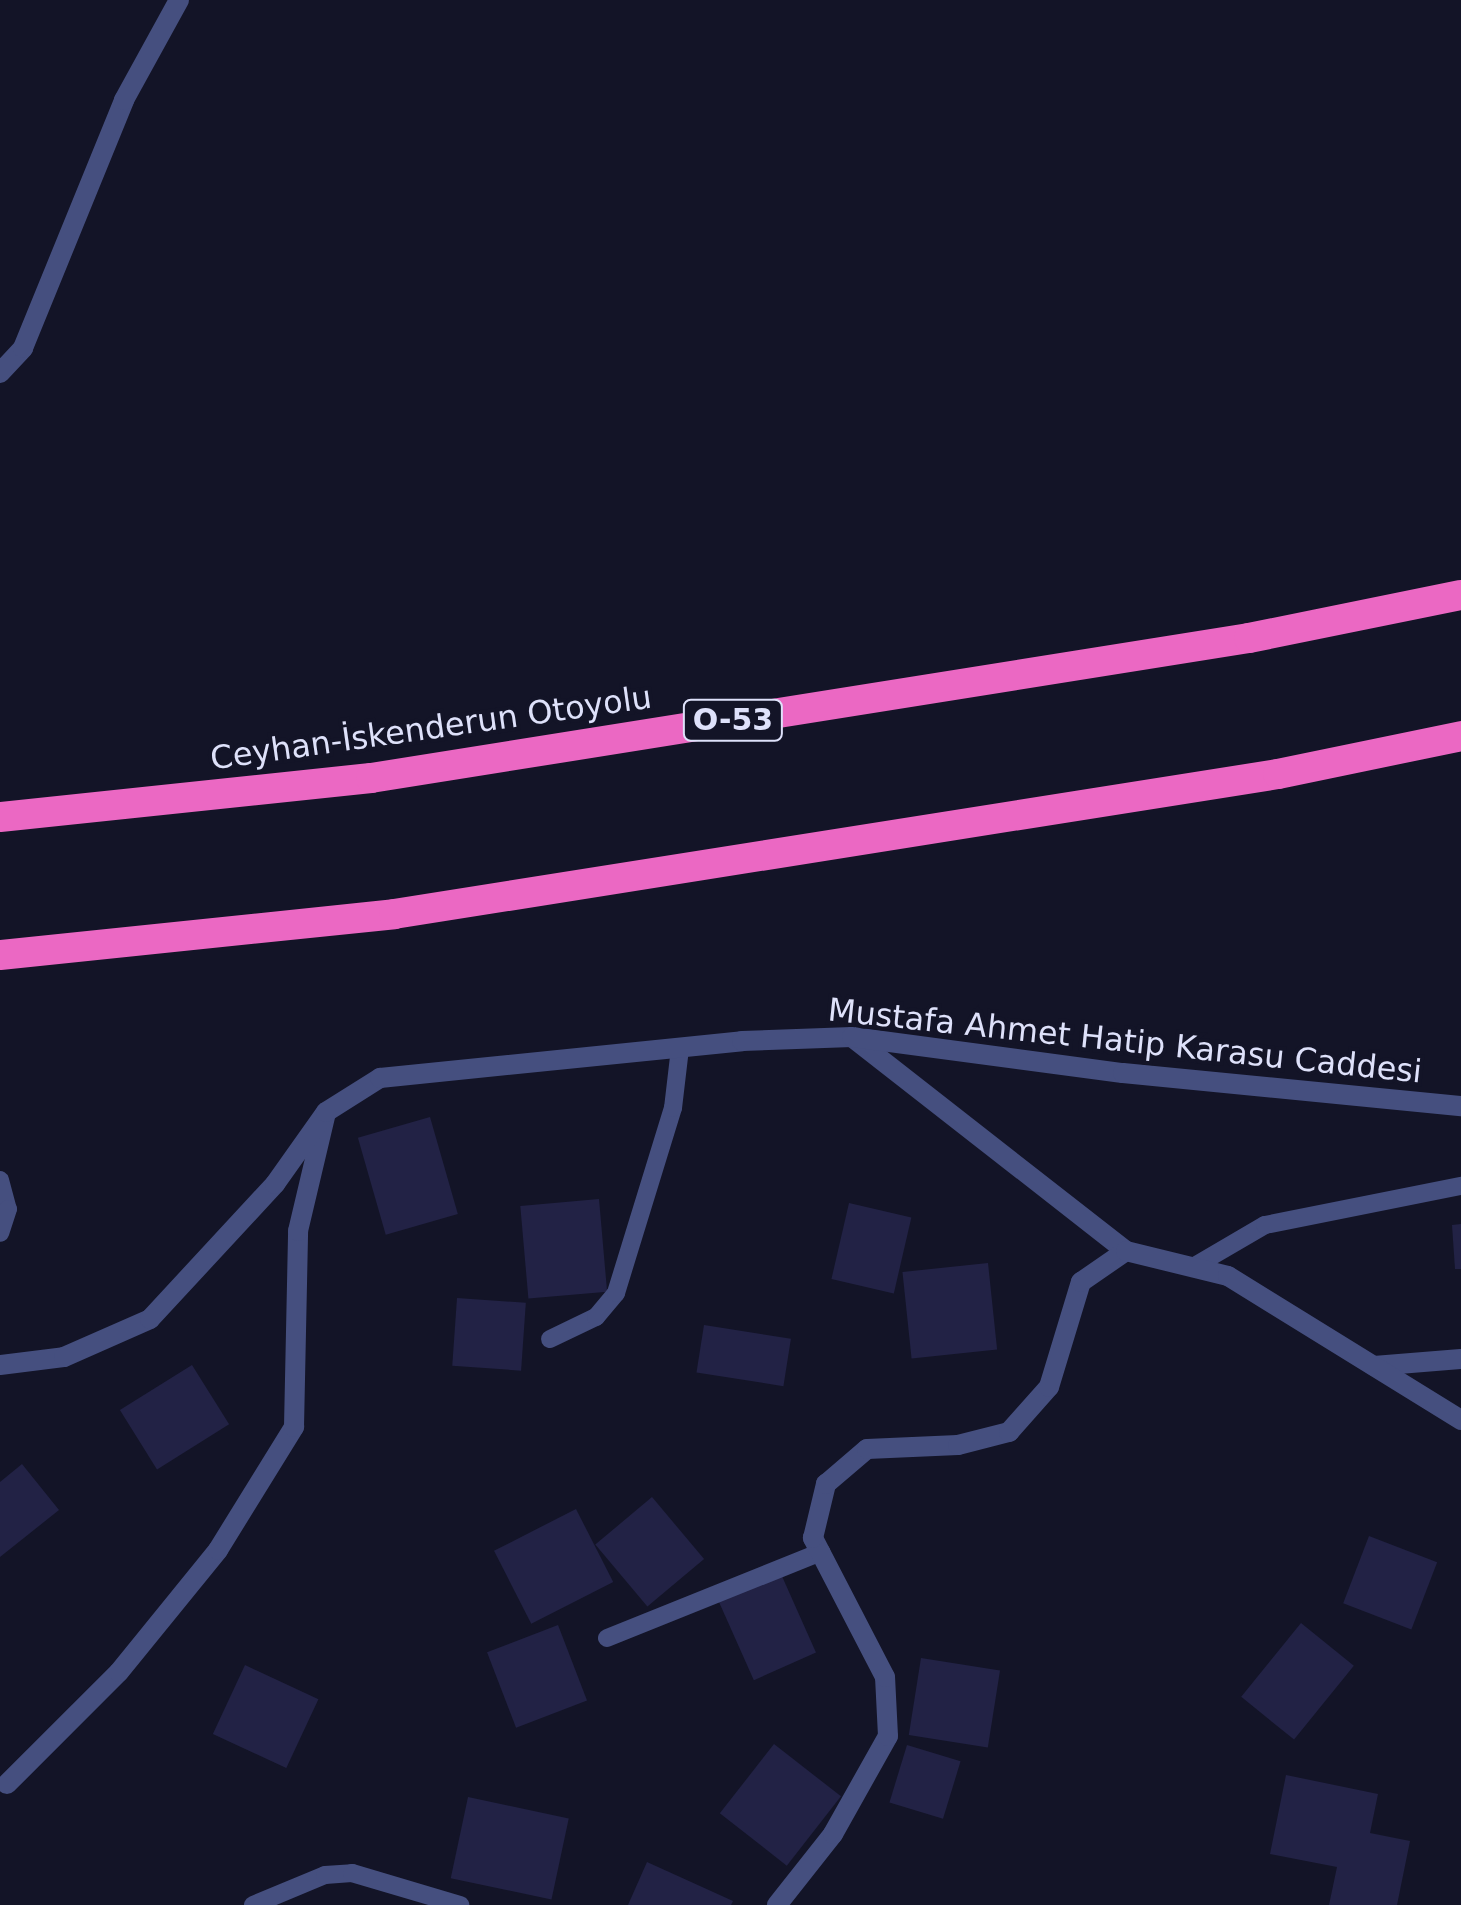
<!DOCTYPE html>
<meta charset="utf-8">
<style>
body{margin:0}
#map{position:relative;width:1461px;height:1905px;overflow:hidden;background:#131427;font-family:"DejaVu Sans",sans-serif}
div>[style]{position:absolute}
.building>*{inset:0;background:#222245;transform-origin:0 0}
.service>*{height:18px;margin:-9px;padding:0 9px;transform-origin:9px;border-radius:9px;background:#454f7f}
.minor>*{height:20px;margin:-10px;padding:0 10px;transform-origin:10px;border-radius:10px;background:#454f7f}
.tertiary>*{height:20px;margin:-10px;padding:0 10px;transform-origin:10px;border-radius:10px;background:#454f7f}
.motorway>*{height:30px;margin:-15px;padding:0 15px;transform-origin:15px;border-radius:15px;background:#eb68c3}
span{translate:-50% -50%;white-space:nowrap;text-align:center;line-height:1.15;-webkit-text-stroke:8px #131427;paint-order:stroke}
.shield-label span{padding:2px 8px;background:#131427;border:2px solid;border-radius:8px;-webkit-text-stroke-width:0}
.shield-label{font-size:30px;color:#dee1fa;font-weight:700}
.street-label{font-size:32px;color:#dee1fa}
</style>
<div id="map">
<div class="building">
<div style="left:430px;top:1117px;width:101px;height:75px;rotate:74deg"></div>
<div style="left:599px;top:1199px;width:93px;height:79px;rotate:85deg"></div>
<div style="left:849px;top:1203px;width:64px;height:78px;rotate:13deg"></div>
<div style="clip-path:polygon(1461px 1224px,1461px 1269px,1455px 1269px,1452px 1225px)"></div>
<div style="left:988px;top:1263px;width:87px;height:86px;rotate:84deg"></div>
<div style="left:457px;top:1298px;width:69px;height:68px;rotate:4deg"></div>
<div style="left:704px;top:1325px;width:88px;height:48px;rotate:9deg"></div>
<div style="left:192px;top:1365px;width:70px;height:85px;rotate:58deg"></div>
<div style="clip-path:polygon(22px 1464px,59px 1510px,0 1557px,0 1482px)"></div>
<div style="left:652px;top:1497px;width:81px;height:74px;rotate:50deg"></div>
<div style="left:576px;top:1509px;width:82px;height:92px;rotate:63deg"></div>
<div style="left:1369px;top:1536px;width:73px;height:72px;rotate:21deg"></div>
<div style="left:781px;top:1574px;width:86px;height:68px;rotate:66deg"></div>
<div style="left:1301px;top:1623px;width:68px;height:95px;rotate:39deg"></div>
<div style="left:558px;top:1625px;width:81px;height:76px;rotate:69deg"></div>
<div style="left:921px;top:1658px;width:80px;height:78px;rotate:9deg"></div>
<div style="left:245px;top:1665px;width:81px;height:76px;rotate:25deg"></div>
<div style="left:774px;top:1744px;width:85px;height:88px;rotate:38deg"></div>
<div style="left:907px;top:1745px;width:56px;height:60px;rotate:17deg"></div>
<div style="clip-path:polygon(1286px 1775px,1378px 1794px,1370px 1833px,1410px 1841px,1397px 1905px,1329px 1905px,1337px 1867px,1270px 1854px)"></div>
<div style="left:468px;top:1797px;width:103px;height:83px;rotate:12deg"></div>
<div style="clip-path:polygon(647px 1862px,733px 1901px,731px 1905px,628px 1905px)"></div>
</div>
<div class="service">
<div style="left:0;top:1180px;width:30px;rotate:75deg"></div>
<div style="left:8px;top:1209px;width:25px;rotate:108deg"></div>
<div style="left:1193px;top:1267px;width:83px;rotate:-30.3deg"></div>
<div style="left:1265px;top:1225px;width:200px;rotate:-11.3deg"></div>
<div style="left:550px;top:1339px;width:51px;rotate:-25.6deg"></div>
<div style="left:596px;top:1317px;width:31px;rotate:-50deg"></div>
<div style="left:616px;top:1293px;width:194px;rotate:-72.9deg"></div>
<div style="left:673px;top:1108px;width:60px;rotate:-83.3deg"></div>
<div style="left:607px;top:1638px;width:231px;rotate:-21.9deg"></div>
<div style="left:253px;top:1905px;width:78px;rotate:-22.6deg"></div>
<div style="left:325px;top:1875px;width:27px;rotate:-4deg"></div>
<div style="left:352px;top:1873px;width:113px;rotate:16.5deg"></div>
</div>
<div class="minor">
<div style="left:852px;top:1037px;width:348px;rotate:38deg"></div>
<div style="left:1374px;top:1366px;width:87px;rotate:-4.6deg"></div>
<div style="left:7px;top:1784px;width:158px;rotate:-45deg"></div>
<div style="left:119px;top:1672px;width:157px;rotate:-50.9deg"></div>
<div style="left:218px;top:1550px;width:145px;rotate:-58.3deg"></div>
<div style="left:294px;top:1427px;width:196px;rotate:-88.8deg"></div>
<div style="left:298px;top:1231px;width:121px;rotate:-76.7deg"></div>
<div style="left:777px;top:1905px;width:90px;rotate:-51.7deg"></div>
<div style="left:833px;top:1834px;width:112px;rotate:-60.7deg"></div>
<div style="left:888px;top:1736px;width:59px;rotate:-92.9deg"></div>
<div style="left:885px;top:1677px;width:157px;rotate:-117.4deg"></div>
<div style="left:813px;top:1538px;width:56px;rotate:-76.5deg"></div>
<div style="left:826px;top:1484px;width:54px;rotate:-40.5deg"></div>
<div style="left:867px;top:1449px;width:91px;rotate:-2.5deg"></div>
<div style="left:958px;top:1445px;width:53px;rotate:-14.3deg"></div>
<div style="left:1009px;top:1432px;width:60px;rotate:-48.4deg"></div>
<div style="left:1049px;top:1387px;width:110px;rotate:-73.1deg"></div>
<div style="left:1081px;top:1282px;width:55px;rotate:-34.6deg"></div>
<div style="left:1126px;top:1251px;width:105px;rotate:13.8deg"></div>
<div style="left:1228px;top:1276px;width:274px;rotate:31.7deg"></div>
</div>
<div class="tertiary">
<div style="left:0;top:373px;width:34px;rotate:-47deg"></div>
<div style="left:23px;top:348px;width:268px;rotate:-67.8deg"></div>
<div style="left:124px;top:100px;width:114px;rotate:-61.2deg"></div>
<div style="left:0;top:1365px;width:64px;rotate:-7.1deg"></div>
<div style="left:64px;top:1357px;width:94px;rotate:-23.8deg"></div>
<div style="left:150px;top:1319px;width:184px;rotate:-47.2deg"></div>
<div style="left:275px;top:1184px;width:88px;rotate:-54.7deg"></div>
<div style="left:326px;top:1112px;width:64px;rotate:-32.2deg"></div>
<div style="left:380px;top:1078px;width:364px;rotate:-5.8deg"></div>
<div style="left:742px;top:1041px;width:110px;rotate:-2.1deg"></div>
<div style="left:852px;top:1037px;width:273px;rotate:7.6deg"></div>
<div style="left:1123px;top:1073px;width:340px;rotate:5.6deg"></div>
</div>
<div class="motorway">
<div style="left:0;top:817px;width:373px;rotate:-6deg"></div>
<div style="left:371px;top:778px;width:889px;rotate:-9.06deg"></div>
<div style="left:1249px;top:638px;width:216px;rotate:-11.5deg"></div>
<div style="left:0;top:955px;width:396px;rotate:-5.9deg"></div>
<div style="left:394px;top:914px;width:895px;rotate:-9deg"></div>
<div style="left:1278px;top:774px;width:187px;rotate:-11.7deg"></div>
</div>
<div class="shield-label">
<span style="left:733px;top:720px">O-53</span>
</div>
<div class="street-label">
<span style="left:431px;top:728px;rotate:-8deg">Ceyhan-İskenderun Otoyolu</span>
<span style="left:1125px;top:1041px;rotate:6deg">Mustafa Ahmet Hatip Karasu Caddesi</span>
</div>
</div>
